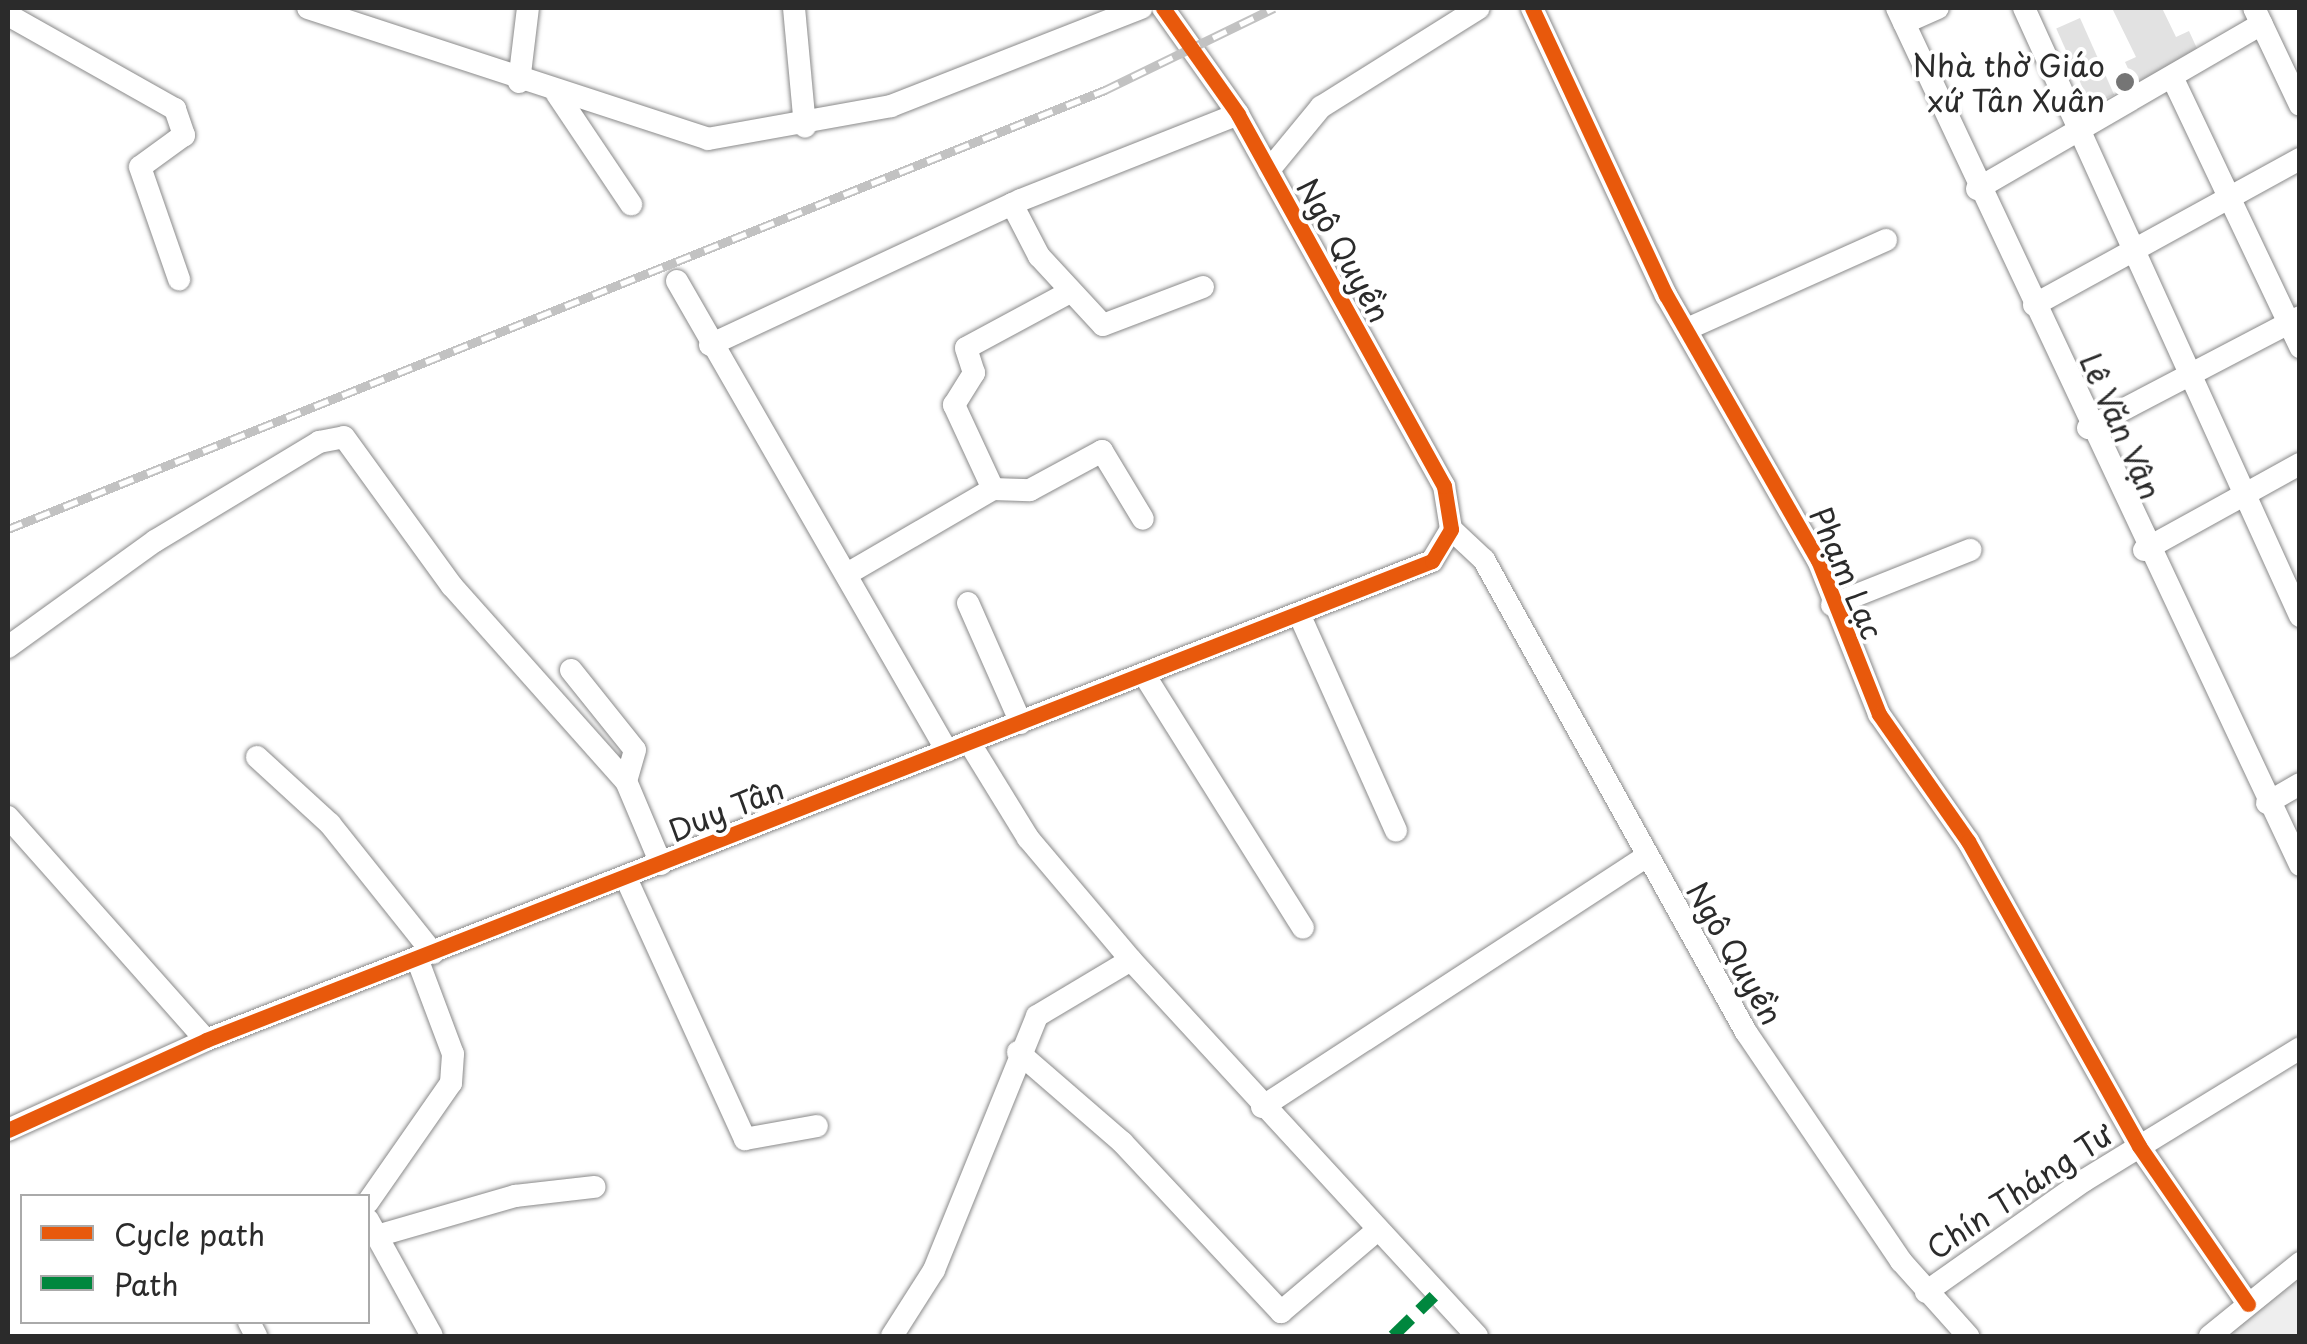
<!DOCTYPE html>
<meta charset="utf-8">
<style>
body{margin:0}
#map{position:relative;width:2307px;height:1344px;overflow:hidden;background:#fff;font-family:"Playpen Sans",sans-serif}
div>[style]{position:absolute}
.built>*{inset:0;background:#eee}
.building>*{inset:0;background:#e2e2e2;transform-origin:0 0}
.roads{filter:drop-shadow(0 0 2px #8a8a8a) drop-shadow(0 0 2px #8a8a8a)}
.minor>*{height:22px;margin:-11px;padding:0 11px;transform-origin:11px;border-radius:11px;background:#fff}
.rail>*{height:9px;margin-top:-4.5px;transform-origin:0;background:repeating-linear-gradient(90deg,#fff 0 15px,#c2c2c2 0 30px);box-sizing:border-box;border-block:2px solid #c2c2c2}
.quiet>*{height:12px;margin-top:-6px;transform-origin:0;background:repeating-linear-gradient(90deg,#00873e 0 25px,transparent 0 37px)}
.cycleway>*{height:15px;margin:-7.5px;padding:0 7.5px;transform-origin:7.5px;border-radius:7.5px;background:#e8590c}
.dots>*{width:28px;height:28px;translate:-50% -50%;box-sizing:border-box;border:5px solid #fff;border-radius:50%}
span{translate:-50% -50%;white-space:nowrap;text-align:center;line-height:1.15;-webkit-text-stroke:8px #fff;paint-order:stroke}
.poi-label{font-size:30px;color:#2b2b2b}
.right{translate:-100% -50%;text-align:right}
.street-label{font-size:30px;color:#2b2b2b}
.frame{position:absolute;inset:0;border:10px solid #2b2b2b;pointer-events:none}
.legend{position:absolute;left:20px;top:1194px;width:350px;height:130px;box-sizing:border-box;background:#fff;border:2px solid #aaa;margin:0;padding:12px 18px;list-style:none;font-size:30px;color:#2b2b2b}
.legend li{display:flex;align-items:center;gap:20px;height:50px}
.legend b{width:50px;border:2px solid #aaa}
</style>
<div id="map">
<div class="built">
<div style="clip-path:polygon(2299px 1270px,2299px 1336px,2219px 1336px)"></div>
</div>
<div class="building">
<div style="clip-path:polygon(2112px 8px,2162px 8px,2176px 37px,2189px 31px,2200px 55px,2136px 86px,2125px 62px,2136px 57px)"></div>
<div style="left:2080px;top:18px;width:84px;height:26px;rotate:66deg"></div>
</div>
<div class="roads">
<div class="minor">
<div style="left:308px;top:8px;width:421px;rotate:18.1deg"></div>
<div style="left:708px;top:139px;width:186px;rotate:-10.2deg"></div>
<div style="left:891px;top:106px;width:269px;rotate:-21.4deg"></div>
<div style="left:794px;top:8px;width:119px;rotate:84.7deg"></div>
<div style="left:1532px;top:8px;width:317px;rotate:65deg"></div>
<div style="left:1666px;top:295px;width:305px;rotate:60.2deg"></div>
<div style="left:1818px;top:560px;width:166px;rotate:68.4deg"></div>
<div style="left:1879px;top:714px;width:155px;rotate:55deg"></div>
<div style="left:1968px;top:841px;width:350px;rotate:60.7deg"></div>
<div style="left:2139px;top:1146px;width:192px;rotate:55.4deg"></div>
<div style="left:1897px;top:8px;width:947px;rotate:64.81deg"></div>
<div style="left:2024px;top:8px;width:668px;rotate:65.58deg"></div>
<div style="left:2254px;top:8px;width:107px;rotate:64.6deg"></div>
<div style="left:8px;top:15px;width:192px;rotate:29.4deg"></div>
<div style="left:175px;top:109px;width:28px;rotate:71deg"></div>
<div style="left:184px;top:135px;width:54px;rotate:144deg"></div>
<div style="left:140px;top:167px;width:119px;rotate:70.8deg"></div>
<div style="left:1904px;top:23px;width:37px;rotate:-24deg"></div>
<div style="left:2173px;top:79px;width:297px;rotate:64.6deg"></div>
<div style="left:519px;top:82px;width:75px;rotate:-83.1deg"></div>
<div style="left:557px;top:94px;width:133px;rotate:56.1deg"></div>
<div style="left:1269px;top:170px;width:82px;rotate:-50.5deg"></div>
<div style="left:1321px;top:107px;width:186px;rotate:-32.1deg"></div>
<div style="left:1977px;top:189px;width:329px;rotate:-30.1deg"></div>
<div style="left:1012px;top:204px;width:59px;rotate:62.6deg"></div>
<div style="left:1039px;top:256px;width:94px;rotate:47.2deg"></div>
<div style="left:1103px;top:325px;width:107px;rotate:-20.8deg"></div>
<div style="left:677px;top:281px;width:542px;rotate:60.12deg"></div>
<div style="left:2034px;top:305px;width:303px;rotate:-28.8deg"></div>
<div style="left:1687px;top:329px;width:218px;rotate:-24.1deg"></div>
<div style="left:710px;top:345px;width:343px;rotate:-25deg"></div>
<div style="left:1021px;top:200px;width:233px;rotate:-21.6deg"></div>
<div style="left:2088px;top:428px;width:239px;rotate:-27.6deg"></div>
<div style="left:993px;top:489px;width:37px;rotate:2deg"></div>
<div style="left:1030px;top:490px;width:82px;rotate:-28.4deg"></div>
<div style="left:1102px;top:451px;width:79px;rotate:58.9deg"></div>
<div style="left:1451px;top:529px;width:45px;rotate:43.2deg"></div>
<div style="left:1484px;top:560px;width:540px;rotate:60.97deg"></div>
<div style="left:1746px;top:1032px;width:277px;rotate:55.9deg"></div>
<div style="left:1901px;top:1261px;width:101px;rotate:48.2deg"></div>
<div style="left:2144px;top:550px;width:178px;rotate:-28.9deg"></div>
<div style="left:847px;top:574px;width:169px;rotate:-30.2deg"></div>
<div style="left:993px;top:489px;width:93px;rotate:-114.9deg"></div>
<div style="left:954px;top:405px;width:38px;rotate:-58deg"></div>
<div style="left:974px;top:373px;width:26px;rotate:-108deg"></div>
<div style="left:966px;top:348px;width:118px;rotate:-28.3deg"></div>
<div style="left:968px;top:603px;width:131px;rotate:66.2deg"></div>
<div style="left:1832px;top:605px;width:149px;rotate:-21.7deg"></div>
<div style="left:1300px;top:616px;width:235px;rotate:65.9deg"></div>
<div style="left:8px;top:647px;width:181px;rotate:-35.8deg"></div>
<div style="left:155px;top:541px;width:192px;rotate:-31.1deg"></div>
<div style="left:319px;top:442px;width:25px;rotate:-11deg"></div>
<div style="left:344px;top:437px;width:184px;rotate:54.1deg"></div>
<div style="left:452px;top:586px;width:261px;rotate:48.3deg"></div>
<div style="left:626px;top:781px;width:90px;rotate:67.1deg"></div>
<div style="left:571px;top:670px;width:102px;rotate:51.3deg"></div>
<div style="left:635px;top:750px;width:32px;rotate:106deg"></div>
<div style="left:1145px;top:676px;width:297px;rotate:57.9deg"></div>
<div style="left:969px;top:742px;width:113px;rotate:58.4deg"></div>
<div style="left:1028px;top:838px;width:160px;rotate:49.8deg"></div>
<div style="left:1131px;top:960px;width:511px;rotate:47.38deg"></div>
<div style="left:257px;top:757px;width:99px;rotate:42.5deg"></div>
<div style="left:330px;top:824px;width:165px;rotate:51.4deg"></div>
<div style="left:2267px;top:803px;width:38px;rotate:-30deg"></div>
<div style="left:8px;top:817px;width:298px;rotate:48.4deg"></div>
<div style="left:626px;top:878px;width:287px;rotate:65.5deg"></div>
<div style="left:745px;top:1139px;width:73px;rotate:-10.2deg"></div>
<div style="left:1018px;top:1052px;width:138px;rotate:40.9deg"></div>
<div style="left:1122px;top:1142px;width:233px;rotate:46.9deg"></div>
<div style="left:1281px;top:1312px;width:123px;rotate:-40.4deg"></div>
<div style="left:1262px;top:1107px;width:457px;rotate:-33.1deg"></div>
<div style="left:8px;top:1130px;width:217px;rotate:-24.4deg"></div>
<div style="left:206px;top:1040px;width:1316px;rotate:-21.34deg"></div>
<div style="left:1432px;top:561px;width:37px;rotate:-59deg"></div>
<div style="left:1451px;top:529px;width:44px;rotate:-99.2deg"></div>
<div style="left:1444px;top:486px;width:425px;rotate:-119deg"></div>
<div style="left:1238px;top:114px;width:130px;rotate:-125.3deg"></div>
<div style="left:368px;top:1202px;width:145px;rotate:-55.1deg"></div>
<div style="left:451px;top:1083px;width:29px;rotate:-86deg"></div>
<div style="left:453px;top:1054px;width:103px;rotate:-110.6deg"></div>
<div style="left:368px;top:1220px;width:132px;rotate:61.1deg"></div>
<div style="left:380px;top:1235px;width:141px;rotate:-16.1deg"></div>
<div style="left:515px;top:1196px;width:80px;rotate:-6.5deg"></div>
<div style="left:1926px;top:1292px;width:194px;rotate:-35.2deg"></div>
<div style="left:2085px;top:1180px;width:252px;rotate:-31.5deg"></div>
<div style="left:249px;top:1322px;width:16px;rotate:63deg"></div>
<div style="left:892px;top:1336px;width:78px;rotate:-57.5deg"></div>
<div style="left:934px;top:1270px;width:274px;rotate:-67.9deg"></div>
<div style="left:1037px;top:1016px;width:109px;rotate:-30.8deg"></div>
<div style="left:2210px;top:1336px;width:116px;rotate:-39deg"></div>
</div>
</div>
<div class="rail">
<div style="left:8px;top:529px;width:1182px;rotate:-21.81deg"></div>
<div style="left:1105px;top:90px;width:188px;rotate:-25.9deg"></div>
</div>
<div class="quiet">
<div style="left:1393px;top:1336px;width:57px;rotate:-44.3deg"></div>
</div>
<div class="cycleway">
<div style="left:1532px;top:8px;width:317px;rotate:65deg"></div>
<div style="left:1666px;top:295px;width:305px;rotate:60.2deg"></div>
<div style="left:1818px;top:560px;width:166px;rotate:68.4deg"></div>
<div style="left:1879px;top:714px;width:155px;rotate:55deg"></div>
<div style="left:1968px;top:841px;width:350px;rotate:60.7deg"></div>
<div style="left:2139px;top:1146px;width:192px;rotate:55.4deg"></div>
<div style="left:8px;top:1130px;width:217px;rotate:-24.4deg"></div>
<div style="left:206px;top:1040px;width:1316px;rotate:-21.34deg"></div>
<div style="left:1432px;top:561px;width:37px;rotate:-59deg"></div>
<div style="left:1451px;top:529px;width:44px;rotate:-99.2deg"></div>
<div style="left:1444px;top:486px;width:425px;rotate:-119deg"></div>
<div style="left:1238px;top:114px;width:130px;rotate:-125.3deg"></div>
</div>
<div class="dots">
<div style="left:2125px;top:82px;background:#757575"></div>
</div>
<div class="poi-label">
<span class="right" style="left:2105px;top:82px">Nhà thờ Giáo<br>xứ Tân Xuân</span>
</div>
<div class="street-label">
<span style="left:1344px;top:250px;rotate:61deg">Ngô Quyền</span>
<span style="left:2121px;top:426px;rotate:66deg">Lê Văn Vận</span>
<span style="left:1847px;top:573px;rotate:67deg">Phạm Lạc</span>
<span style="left:726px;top:809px;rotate:-22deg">Duy Tân</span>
<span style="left:1735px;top:953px;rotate:60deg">Ngô Quyền</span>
<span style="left:2019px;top:1191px;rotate:-34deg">Chín Tháng Tư</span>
</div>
<div class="frame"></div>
<ul class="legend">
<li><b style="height:12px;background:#e8590c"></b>Cycle path</li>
<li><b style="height:12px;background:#00873e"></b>Path</li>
</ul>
</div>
